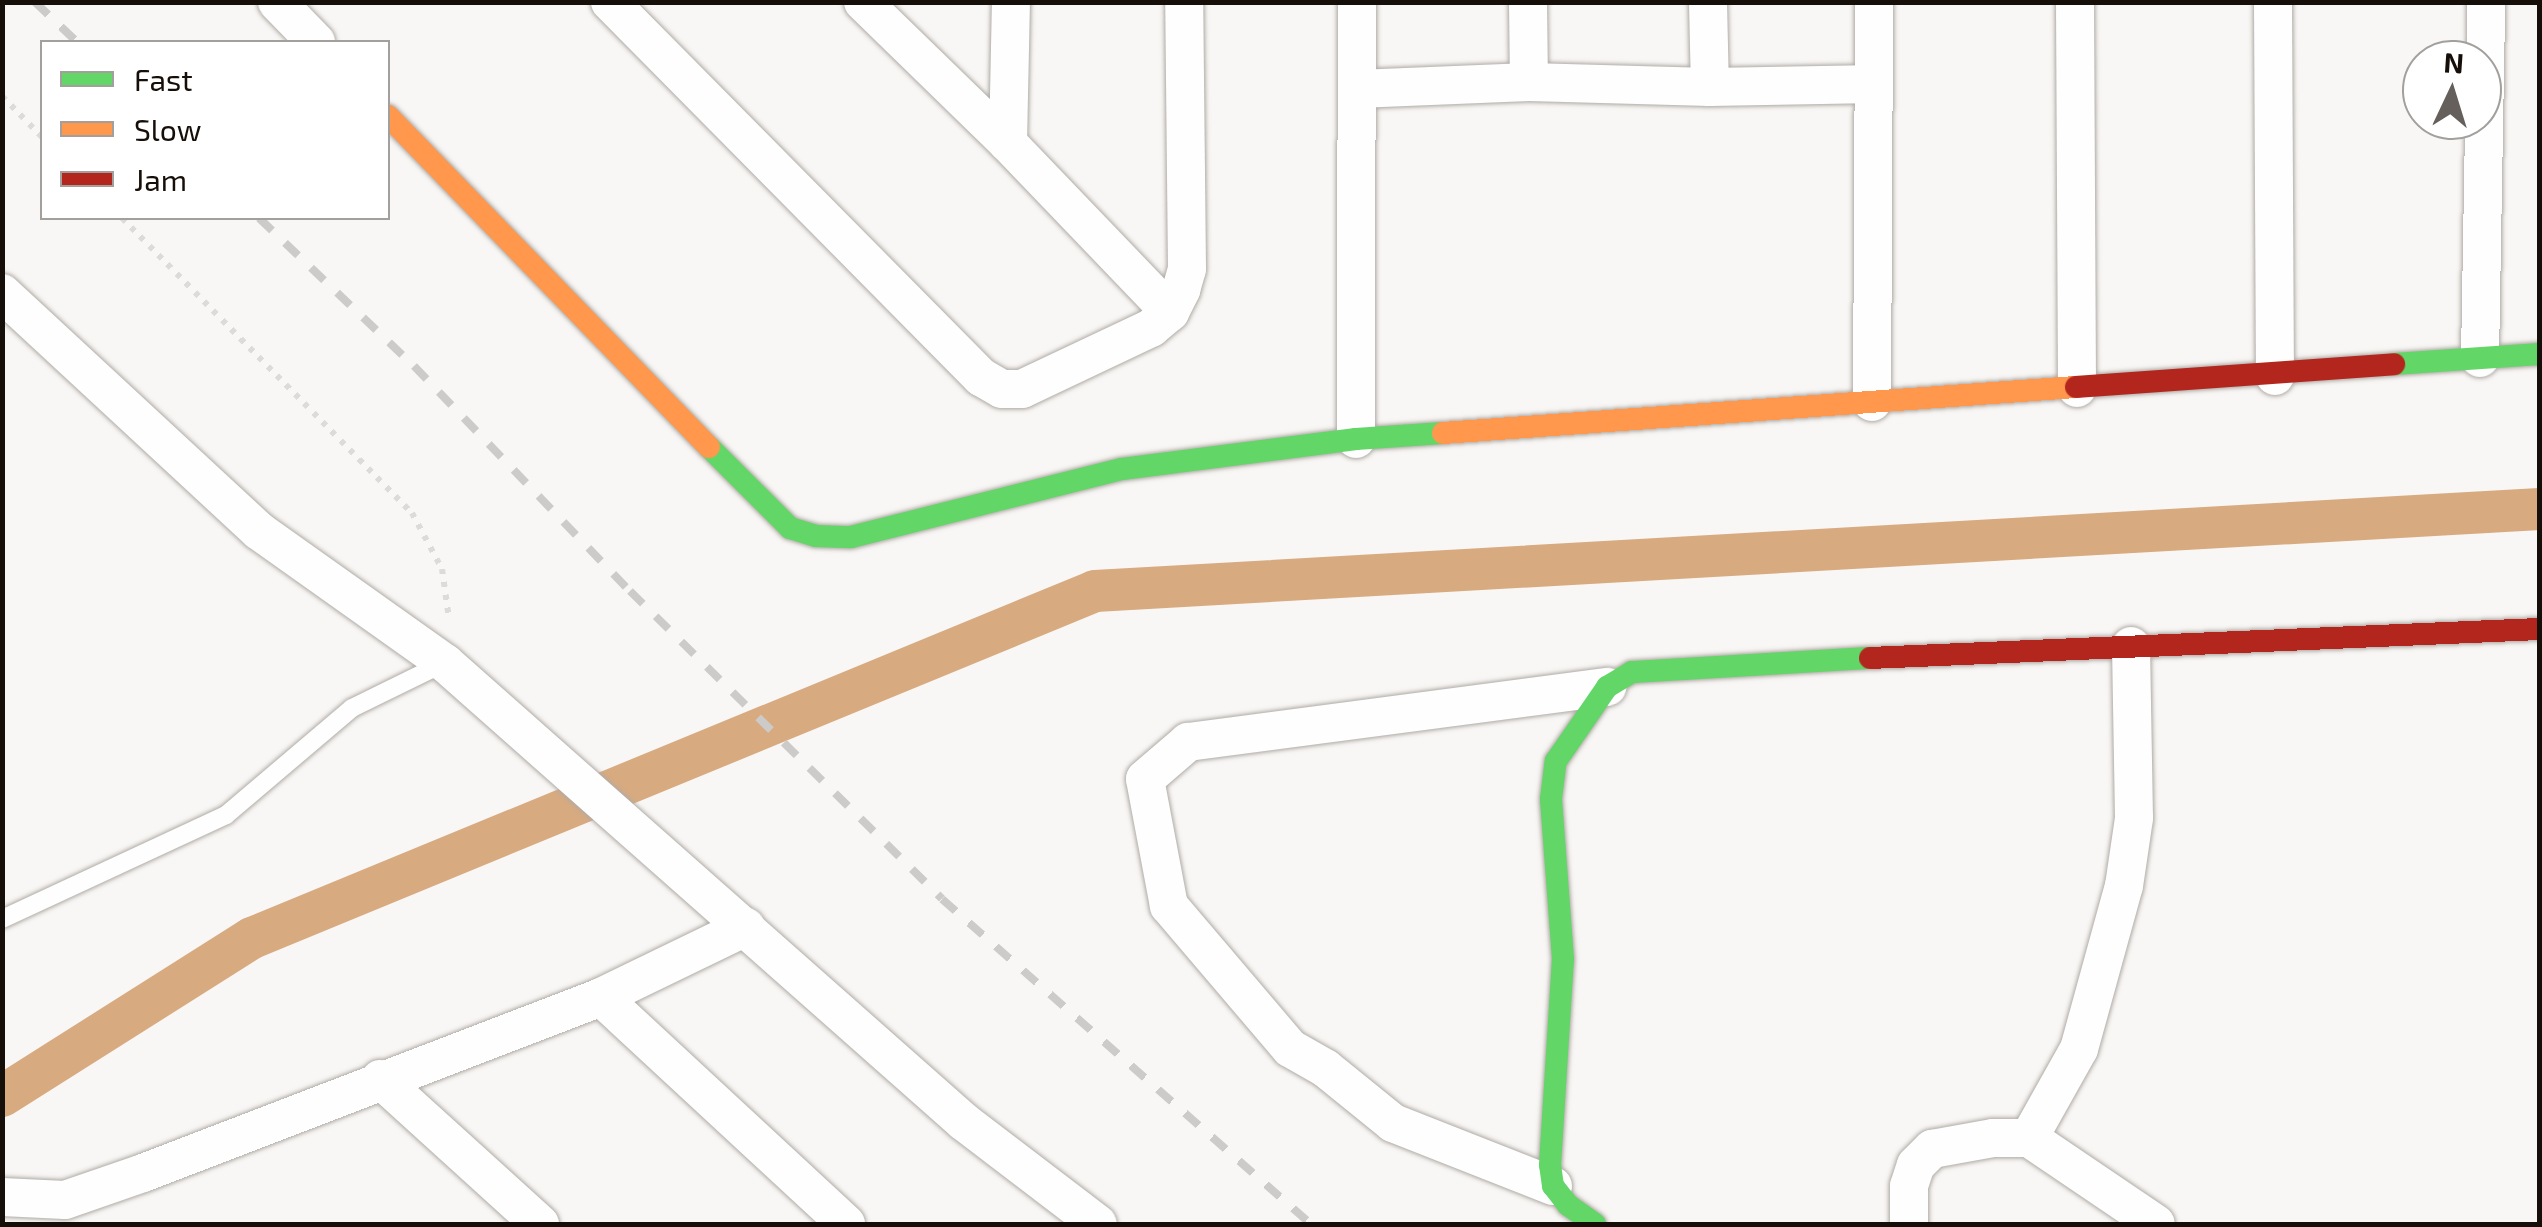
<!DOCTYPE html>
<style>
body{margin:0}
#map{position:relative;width:2542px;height:1227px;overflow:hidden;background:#f9f7f5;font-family:"Exo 2",sans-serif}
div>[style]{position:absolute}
.canal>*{height:42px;margin:-21px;padding:0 21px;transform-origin:21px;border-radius:21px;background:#d8aa80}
.path>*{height:6px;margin-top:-3px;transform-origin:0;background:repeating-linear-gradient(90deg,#dcdbda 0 5px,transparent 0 13px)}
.roads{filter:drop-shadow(0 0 2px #afaba6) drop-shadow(0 0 2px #afaba6)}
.lane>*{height:18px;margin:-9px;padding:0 9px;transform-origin:9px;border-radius:9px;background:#fefefe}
.street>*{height:38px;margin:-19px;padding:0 19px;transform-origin:19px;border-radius:19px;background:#fefefe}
.fast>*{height:22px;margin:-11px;padding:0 11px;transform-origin:11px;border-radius:11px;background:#63d668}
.slow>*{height:22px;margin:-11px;padding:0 11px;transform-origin:11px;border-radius:11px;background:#ff974d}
.jam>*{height:22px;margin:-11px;padding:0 11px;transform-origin:11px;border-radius:11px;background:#b3261e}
.rail>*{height:8px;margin-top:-4px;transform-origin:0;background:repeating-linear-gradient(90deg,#cccbca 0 18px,transparent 0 36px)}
span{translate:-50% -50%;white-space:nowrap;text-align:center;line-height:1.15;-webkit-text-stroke:9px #fff;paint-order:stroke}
.frame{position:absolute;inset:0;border:5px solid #160e08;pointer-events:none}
.legend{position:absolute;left:40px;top:40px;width:350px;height:180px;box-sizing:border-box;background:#fff;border:2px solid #a29f9c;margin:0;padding:12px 18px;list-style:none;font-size:30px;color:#160e08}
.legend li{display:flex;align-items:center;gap:20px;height:50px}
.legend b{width:50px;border:2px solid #a29f9c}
.north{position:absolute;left:2402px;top:40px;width:100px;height:100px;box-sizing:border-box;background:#fff;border:2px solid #a29f9c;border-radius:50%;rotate:4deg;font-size:28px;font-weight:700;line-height:40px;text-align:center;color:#160e08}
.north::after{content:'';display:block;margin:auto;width:35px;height:45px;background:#65605b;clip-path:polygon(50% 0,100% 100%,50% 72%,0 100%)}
</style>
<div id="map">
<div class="canal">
<div style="left:2px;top:1096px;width:296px;rotate:-32.3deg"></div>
<div style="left:252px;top:938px;width:912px;rotate:-22.37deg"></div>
<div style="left:1095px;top:591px;width:1447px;rotate:-3.25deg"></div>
</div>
<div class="path">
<div style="left:2px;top:96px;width:57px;rotate:45.7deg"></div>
<div style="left:122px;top:218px;width:414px;rotate:45.5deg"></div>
<div style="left:412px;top:513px;width:64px;rotate:61.8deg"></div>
<div style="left:442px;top:569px;width:50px;rotate:82deg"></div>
</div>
<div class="roads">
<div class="lane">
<div style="left:2px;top:919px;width:247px;rotate:-24.9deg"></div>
<div style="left:226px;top:815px;width:165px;rotate:-40.3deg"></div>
<div style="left:352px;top:708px;width:102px;rotate:-26.1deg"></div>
</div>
<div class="street">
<div style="left:277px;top:2px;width:56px;rotate:45.7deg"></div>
<div style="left:610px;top:2px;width:528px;rotate:45.31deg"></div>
<div style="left:981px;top:377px;width:24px;rotate:30deg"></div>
<div style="left:1002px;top:389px;width:20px"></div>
<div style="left:1022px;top:389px;width:143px;rotate:-25.3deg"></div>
<div style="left:1151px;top:328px;width:25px;rotate:-40deg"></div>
<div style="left:1170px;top:312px;width:25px;rotate:-63deg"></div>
<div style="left:1181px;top:290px;width:22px;rotate:-74deg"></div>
<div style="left:1187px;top:269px;width:267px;rotate:-90.6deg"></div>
<div style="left:863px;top:2px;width:202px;rotate:44.2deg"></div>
<div style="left:1008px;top:143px;width:234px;rotate:46.2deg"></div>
<div style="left:1528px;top:2px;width:80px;rotate:89.3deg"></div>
<div style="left:1708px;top:2px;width:85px;rotate:88.7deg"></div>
<div style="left:2075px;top:2px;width:386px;rotate:89.7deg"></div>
<div style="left:2273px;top:2px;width:374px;rotate:89.7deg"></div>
<div style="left:1357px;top:89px;width:172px;rotate:-2.3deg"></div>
<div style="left:1529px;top:82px;width:181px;rotate:1.6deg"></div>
<div style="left:1710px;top:87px;width:164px;rotate:-1deg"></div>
<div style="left:1008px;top:143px;width:141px;rotate:-88.8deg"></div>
<div style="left:2px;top:293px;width:350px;rotate:42.8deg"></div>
<div style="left:259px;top:531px;width:228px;rotate:35.4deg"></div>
<div style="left:445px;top:663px;width:693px;rotate:41.49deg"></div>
<div style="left:964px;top:1122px;width:168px;rotate:37.3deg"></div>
<div style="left:2480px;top:358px;width:356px;rotate:-89deg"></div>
<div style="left:1872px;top:402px;width:400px;rotate:-89.7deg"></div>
<div style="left:1356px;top:439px;width:437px;rotate:-89.9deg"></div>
<div style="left:601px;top:997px;width:334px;rotate:42.8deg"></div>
<div style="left:380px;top:1079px;width:216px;rotate:42.2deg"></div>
<div style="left:2029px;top:1138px;width:102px;rotate:-60.7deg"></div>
<div style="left:2079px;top:1049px;width:169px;rotate:-74.6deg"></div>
<div style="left:2124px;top:886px;width:69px;rotate:-81.6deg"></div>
<div style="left:2134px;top:818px;width:172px;rotate:-91deg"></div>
<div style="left:1553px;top:1186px;width:172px;rotate:-158.5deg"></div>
<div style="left:1393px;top:1123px;width:87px;rotate:-141deg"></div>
<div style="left:1325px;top:1068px;width:40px;rotate:-150.3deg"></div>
<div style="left:1290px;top:1048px;width:187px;rotate:-130.4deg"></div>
<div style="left:1169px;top:906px;width:129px;rotate:-100.7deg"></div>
<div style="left:1145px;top:779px;width:57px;rotate:-40.7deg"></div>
<div style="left:1188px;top:742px;width:423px;rotate:-7.5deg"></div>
<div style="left:2px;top:1197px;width:63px;rotate:2.7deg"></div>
<div style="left:65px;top:1200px;width:83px;rotate:-19.1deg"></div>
<div style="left:143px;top:1173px;width:491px;rotate:-21deg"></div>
<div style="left:601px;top:997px;width:161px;rotate:-25.8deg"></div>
<div style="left:1909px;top:1224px;width:38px;rotate:-90deg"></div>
<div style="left:1909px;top:1186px;width:22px;rotate:-72deg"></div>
<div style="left:1916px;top:1165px;width:23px;rotate:-45deg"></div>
<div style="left:1932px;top:1149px;width:62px;rotate:-10.2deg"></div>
<div style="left:1993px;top:1138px;width:36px"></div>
<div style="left:2029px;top:1138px;width:153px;rotate:34.1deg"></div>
</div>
<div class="fast">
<div style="left:2394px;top:364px;width:146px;rotate:-3.9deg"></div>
<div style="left:709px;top:447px;width:115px;rotate:45deg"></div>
<div style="left:790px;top:528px;width:27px;rotate:17deg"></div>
<div style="left:816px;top:536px;width:35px;rotate:2deg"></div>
<div style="left:851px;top:537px;width:279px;rotate:-14.1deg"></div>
<div style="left:1122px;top:469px;width:236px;rotate:-7.3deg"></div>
<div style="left:1356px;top:439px;width:87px;rotate:-3.9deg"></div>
<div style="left:1595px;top:1224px;width:33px;rotate:-145deg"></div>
<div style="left:1568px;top:1205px;width:24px;rotate:-128deg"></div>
<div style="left:1553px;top:1186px;width:21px;rotate:-98deg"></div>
<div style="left:1550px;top:1165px;width:206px;rotate:-86.4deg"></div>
<div style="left:1563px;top:959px;width:160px;rotate:-94.3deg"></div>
<div style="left:1551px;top:799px;width:38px;rotate:-83deg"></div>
<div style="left:1556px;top:761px;width:90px;rotate:-55.4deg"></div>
<div style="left:1607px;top:687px;width:29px;rotate:-31deg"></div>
<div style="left:1632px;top:672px;width:238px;rotate:-3.4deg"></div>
</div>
<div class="slow">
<div style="left:388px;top:116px;width:461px;rotate:45.9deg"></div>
<div style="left:1443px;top:433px;width:635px;rotate:-4.16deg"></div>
</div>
<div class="jam">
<div style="left:2076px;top:387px;width:319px;rotate:-4.1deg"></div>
<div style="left:1870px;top:658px;width:671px;rotate:-2.48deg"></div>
</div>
</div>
<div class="rail">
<div style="left:35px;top:2px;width:58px;rotate:43.6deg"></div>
<div style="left:259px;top:218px;width:214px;rotate:43.7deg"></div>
<div style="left:414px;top:366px;width:312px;rotate:46.2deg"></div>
<div style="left:630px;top:591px;width:438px;rotate:44.6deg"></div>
<div style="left:942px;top:899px;width:492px;rotate:41.4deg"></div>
</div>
<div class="frame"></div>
<ul class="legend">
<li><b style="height:12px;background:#63d668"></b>Fast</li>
<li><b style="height:12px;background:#ff974d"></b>Slow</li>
<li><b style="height:12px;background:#b3261e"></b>Jam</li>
</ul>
<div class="north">N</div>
</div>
